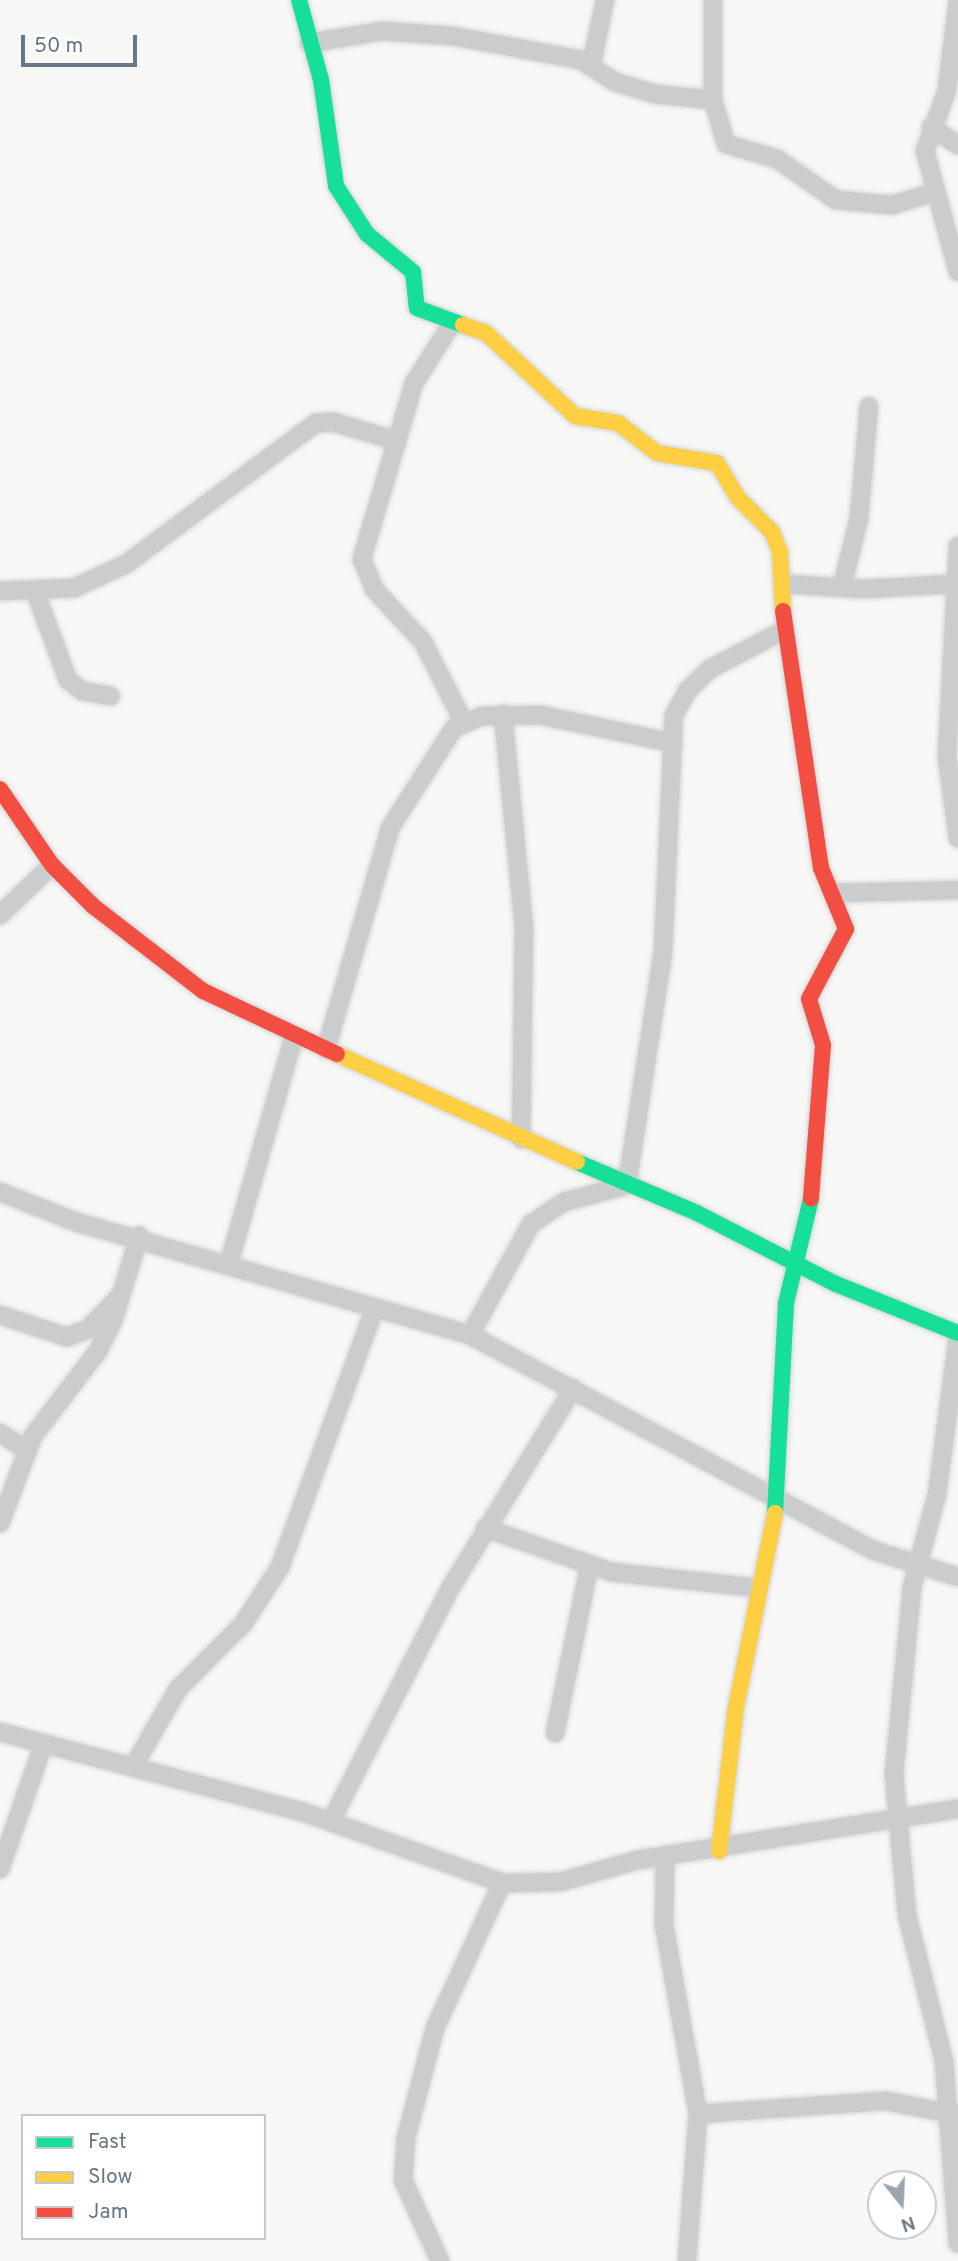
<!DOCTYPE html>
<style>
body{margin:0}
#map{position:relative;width:958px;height:2261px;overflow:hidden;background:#f7f7f6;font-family:Overpass,sans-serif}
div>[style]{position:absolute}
.roads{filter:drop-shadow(0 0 2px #d3d3d4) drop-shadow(0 0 2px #d3d3d4)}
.street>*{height:18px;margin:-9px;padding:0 9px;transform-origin:9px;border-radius:9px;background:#cbcccd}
.fast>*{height:16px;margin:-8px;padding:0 8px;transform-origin:8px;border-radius:8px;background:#16e098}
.slow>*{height:16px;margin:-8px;padding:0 8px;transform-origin:8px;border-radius:8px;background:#ffcf43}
.jam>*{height:16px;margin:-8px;padding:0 8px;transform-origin:8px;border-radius:8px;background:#f24e42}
span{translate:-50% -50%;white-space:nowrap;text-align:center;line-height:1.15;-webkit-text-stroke:7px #fff;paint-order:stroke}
.legend{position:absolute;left:21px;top:2114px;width:245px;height:126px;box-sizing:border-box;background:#fff;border:2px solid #c3c9ce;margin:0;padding:9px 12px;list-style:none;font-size:21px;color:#687785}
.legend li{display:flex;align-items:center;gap:14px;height:35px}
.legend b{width:35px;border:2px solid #c3c9ce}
.north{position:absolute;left:867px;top:2170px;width:70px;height:70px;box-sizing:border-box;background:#fff;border:2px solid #c3c9ce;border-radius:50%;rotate:162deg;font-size:19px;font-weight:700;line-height:28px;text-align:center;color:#687785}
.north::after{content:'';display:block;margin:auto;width:24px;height:32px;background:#9aa4ad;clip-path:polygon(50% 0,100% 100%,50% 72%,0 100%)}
.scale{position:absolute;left:21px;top:35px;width:116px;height:32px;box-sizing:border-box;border:4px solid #687785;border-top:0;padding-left:9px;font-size:21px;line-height:24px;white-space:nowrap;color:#687785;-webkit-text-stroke:5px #fff;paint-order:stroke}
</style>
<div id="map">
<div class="roads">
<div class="street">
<div style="left:713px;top:0;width:100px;rotate:90deg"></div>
<div style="left:713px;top:100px;width:46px;rotate:73.5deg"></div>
<div style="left:726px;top:144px;width:53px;rotate:16.4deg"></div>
<div style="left:777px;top:159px;width:72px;rotate:34.8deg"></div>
<div style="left:836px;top:200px;width:56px;rotate:5.1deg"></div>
<div style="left:892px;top:205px;width:45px;rotate:-16.8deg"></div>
<div style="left:958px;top:0;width:91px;rotate:97deg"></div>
<div style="left:947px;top:90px;width:65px;rotate:109.8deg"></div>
<div style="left:925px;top:151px;width:125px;rotate:74.7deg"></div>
<div style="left:309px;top:43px;width:74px;rotate:-9.3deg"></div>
<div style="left:382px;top:31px;width:71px;rotate:4deg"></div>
<div style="left:453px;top:36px;width:130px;rotate:10.6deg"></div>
<div style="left:581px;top:60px;width:40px;rotate:32.9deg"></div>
<div style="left:615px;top:82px;width:42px;rotate:16.7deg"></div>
<div style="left:655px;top:94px;width:58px;rotate:5.9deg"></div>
<div style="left:591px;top:66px;width:67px;rotate:-78deg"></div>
<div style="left:931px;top:127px;width:32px;rotate:34deg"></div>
<div style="left:453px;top:322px;width:72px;rotate:122.6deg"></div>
<div style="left:414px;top:383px;width:184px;rotate:106.5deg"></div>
<div style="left:362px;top:559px;width:32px;rotate:68deg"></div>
<div style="left:374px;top:589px;width:72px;rotate:47.2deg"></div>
<div style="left:423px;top:642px;width:89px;rotate:63.1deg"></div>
<div style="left:958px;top:546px;width:211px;rotate:93deg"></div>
<div style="left:947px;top:757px;width:82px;rotate:82.3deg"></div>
<div style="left:783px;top:584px;width:81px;rotate:3.5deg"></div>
<div style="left:864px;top:589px;width:90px;rotate:-3.2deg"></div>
<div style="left:842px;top:587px;width:71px;rotate:-76.2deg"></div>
<div style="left:859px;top:518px;width:112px;rotate:-84.9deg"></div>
<div style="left:0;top:591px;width:74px;rotate:-2.3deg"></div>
<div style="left:74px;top:588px;width:57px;rotate:-24.8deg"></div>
<div style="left:126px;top:564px;width:237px;rotate:-36.6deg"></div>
<div style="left:316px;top:423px;width:17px;rotate:-3deg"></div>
<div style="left:333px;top:422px;width:67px;rotate:16.5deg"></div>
<div style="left:35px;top:591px;width:95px;rotate:69.7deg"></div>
<div style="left:68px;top:680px;width:18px;rotate:38deg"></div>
<div style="left:82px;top:691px;width:29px;rotate:10deg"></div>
<div style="left:503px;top:714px;width:216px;rotate:84.4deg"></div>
<div style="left:524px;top:929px;width:210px;rotate:90.8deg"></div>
<div style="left:836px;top:893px;width:122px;rotate:-1.4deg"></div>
<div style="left:0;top:915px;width:72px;rotate:-43.9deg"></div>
<div style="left:326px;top:1049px;width:230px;rotate:-73.8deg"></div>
<div style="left:390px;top:828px;width:119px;rotate:-57.4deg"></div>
<div style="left:454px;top:728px;width:30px;rotate:-23deg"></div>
<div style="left:482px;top:716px;width:58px;rotate:-1deg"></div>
<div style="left:540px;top:715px;width:136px;rotate:11.9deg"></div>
<div style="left:0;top:1192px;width:82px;rotate:21.5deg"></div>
<div style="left:76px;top:1222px;width:410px;rotate:16deg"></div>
<div style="left:470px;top:1335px;width:456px;rotate:28.1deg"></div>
<div style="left:872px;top:1550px;width:90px;rotate:17.4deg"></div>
<div style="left:229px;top:1263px;width:236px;rotate:-74deg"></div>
<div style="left:0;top:1315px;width:71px;rotate:18.2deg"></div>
<div style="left:67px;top:1337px;width:22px;rotate:-21deg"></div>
<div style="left:88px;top:1329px;width:42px;rotate:-46deg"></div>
<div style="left:470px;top:1335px;width:127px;rotate:-61.2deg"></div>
<div style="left:531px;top:1224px;width:40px;rotate:-34deg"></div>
<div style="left:564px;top:1202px;width:65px;rotate:-15.1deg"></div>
<div style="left:627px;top:1185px;width:235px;rotate:-81.2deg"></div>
<div style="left:663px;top:953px;width:238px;rotate:-87.4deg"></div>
<div style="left:674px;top:715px;width:29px;rotate:-61deg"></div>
<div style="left:688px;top:690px;width:30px;rotate:-44deg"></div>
<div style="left:710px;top:669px;width:84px;rotate:-27.8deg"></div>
<div style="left:958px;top:1337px;width:158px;rotate:97.6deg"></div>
<div style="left:937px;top:1494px;width:96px;rotate:105deg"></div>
<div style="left:912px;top:1587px;width:189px;rotate:95.5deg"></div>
<div style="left:894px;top:1775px;width:141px;rotate:84.7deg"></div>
<div style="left:907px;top:1915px;width:151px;rotate:75.8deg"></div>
<div style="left:944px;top:2061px;width:183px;rotate:85.6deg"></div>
<div style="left:0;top:1433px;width:31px;rotate:33deg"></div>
<div style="left:0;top:1523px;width:93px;rotate:-69.2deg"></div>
<div style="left:33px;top:1436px;width:107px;rotate:-52.6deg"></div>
<div style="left:98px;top:1351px;width:37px;rotate:-64deg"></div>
<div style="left:114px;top:1318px;width:86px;rotate:-73deg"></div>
<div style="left:485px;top:1528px;width:133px;rotate:19.2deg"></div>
<div style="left:611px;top:1572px;width:149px;rotate:6.2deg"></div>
<div style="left:0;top:1732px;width:313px;rotate:14.8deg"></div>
<div style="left:303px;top:1812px;width:211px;rotate:19.6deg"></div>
<div style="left:502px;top:1883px;width:58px;rotate:-1deg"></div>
<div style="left:560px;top:1882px;width:81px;rotate:-15.8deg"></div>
<div style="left:638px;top:1860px;width:324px;rotate:-9.1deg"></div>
<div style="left:555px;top:1733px;width:169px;rotate:-78.4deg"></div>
<div style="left:133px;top:1767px;width:90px;rotate:-60deg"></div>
<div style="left:178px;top:1689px;width:92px;rotate:-45deg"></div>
<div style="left:243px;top:1624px;width:68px;rotate:-57deg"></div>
<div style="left:280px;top:1567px;width:276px;rotate:-69.9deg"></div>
<div style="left:331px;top:1821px;width:263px;rotate:-62.9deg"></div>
<div style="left:451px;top:1587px;width:233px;rotate:-58.4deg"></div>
<div style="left:665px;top:1858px;width:67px;rotate:90.9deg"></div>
<div style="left:664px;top:1925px;width:192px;rotate:79.8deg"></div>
<div style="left:698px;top:2114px;width:147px;rotate:94.3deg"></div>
<div style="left:0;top:1869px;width:133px;rotate:-70.8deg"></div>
<div style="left:698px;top:2114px;width:188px;rotate:-4deg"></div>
<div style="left:886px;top:2101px;width:73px;rotate:11deg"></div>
<div style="left:440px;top:2261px;width:89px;rotate:-114.6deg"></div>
<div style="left:403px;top:2180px;width:42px;rotate:-85.9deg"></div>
<div style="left:406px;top:2138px;width:114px;rotate:-75.2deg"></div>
<div style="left:435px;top:2028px;width:160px;rotate:-65.2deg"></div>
</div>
<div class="fast">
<div style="left:299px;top:0;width:83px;rotate:74.6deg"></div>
<div style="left:321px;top:80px;width:107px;rotate:81.9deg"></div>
<div style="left:336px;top:186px;width:57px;rotate:57.1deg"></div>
<div style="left:367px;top:234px;width:60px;rotate:39.6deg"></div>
<div style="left:413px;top:272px;width:36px;rotate:84deg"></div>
<div style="left:417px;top:308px;width:49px;rotate:20.3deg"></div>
<div style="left:577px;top:1162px;width:130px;rotate:23deg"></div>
<div style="left:697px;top:1213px;width:156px;rotate:27.1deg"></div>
<div style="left:836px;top:1284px;width:131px;rotate:21.9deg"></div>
<div style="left:775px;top:1513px;width:210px;rotate:-87deg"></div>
<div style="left:786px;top:1303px;width:107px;rotate:-76.5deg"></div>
</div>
<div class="slow">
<div style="left:463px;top:325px;width:24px;rotate:19deg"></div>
<div style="left:486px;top:333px;width:122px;rotate:43deg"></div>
<div style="left:575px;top:416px;width:44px;rotate:9.2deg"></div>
<div style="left:618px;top:423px;width:49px;rotate:37.6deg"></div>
<div style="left:657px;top:453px;width:61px;rotate:9.5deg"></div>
<div style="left:717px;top:463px;width:41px;rotate:59deg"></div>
<div style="left:738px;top:498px;width:48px;rotate:45deg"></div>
<div style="left:772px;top:532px;width:22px;rotate:68deg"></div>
<div style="left:780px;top:552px;width:59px;rotate:87.1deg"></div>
<div style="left:337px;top:1054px;width:263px;rotate:24.2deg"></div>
<div style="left:719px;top:1851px;width:145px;rotate:-83.3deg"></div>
<div style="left:736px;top:1707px;width:198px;rotate:-78.6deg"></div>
</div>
<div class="jam">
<div style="left:783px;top:611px;width:260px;rotate:81.6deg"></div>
<div style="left:821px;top:868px;width:66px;rotate:67.7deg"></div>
<div style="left:846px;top:929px;width:79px;rotate:117.9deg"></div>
<div style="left:809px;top:999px;width:48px;rotate:73.1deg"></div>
<div style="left:823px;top:1045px;width:154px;rotate:94.5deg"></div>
<div style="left:0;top:789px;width:92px;rotate:55.6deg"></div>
<div style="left:52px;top:865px;width:58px;rotate:45deg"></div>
<div style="left:93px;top:906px;width:139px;rotate:37.7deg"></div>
<div style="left:203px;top:991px;width:148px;rotate:25.2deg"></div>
</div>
</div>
<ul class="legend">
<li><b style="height:9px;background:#16e098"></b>Fast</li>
<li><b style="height:9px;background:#ffcf43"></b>Slow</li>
<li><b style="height:9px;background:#f24e42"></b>Jam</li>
</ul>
<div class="north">N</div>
<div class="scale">50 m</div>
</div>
